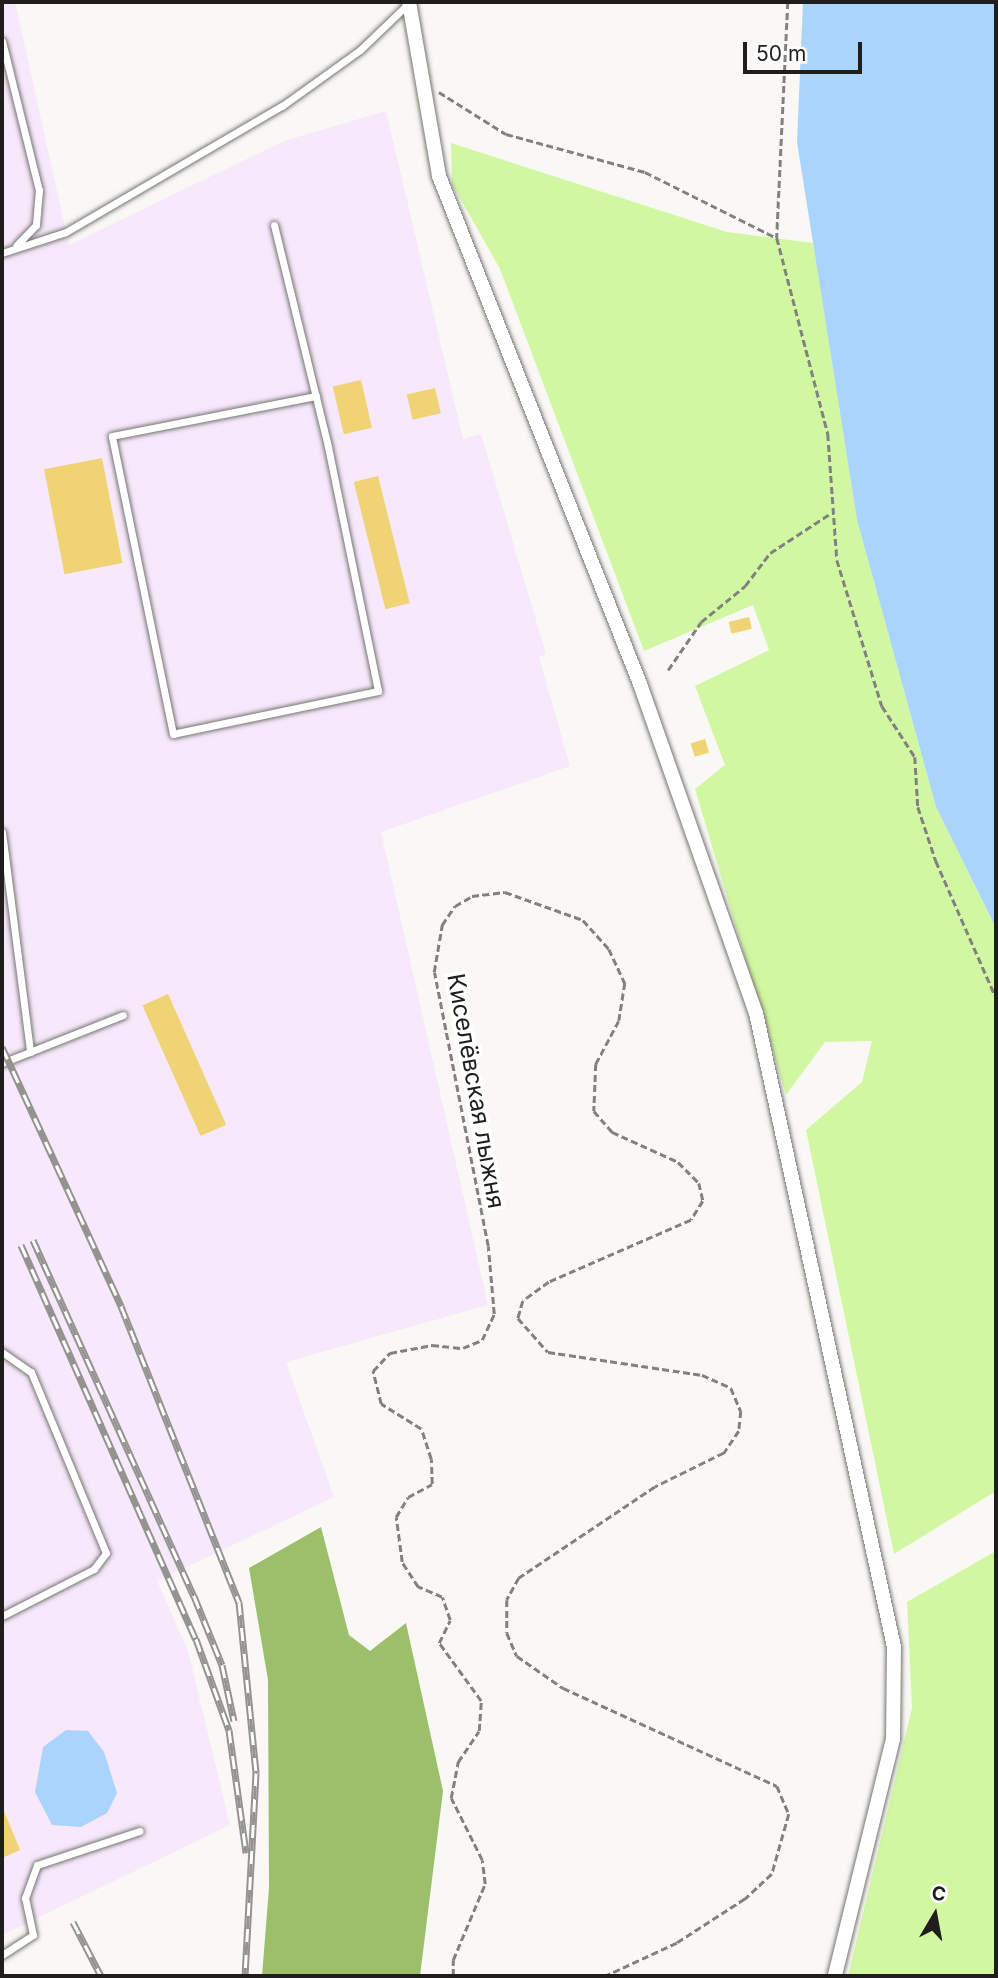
<!DOCTYPE html>
<meta charset="utf-8">
<style>
body{margin:0}
#map{position:relative;width:998px;height:1978px;overflow:hidden;background:#f9f8f4;font-family:Inter,sans-serif}
div>[style]{position:absolute}
.industrial>*{inset:0;background:#f7e8fb}
.green>*{inset:0;background:#d2f7a2}
.forest>*{inset:0;background:#9bbf6b}
.water>*{inset:0;background:#abd4fc}
.building>*{inset:0;background:#efd375;transform-origin:0 0}
.path>*{height:2.5px;margin-top:-1.25px;transform-origin:0;background:repeating-linear-gradient(90deg,#82817f 0 7px,transparent 0 10.5px)}
.roads{filter:drop-shadow(0 0 2px #767572) drop-shadow(0 0 2px #767572)}
.service>*{height:7px;margin:-3.5px;padding:0 3.5px;transform-origin:3.5px;border-radius:3.5px;background:#fff}
.minor>*{height:14px;margin:-7px;padding:0 7px;transform-origin:7px;border-radius:7px;background:#fff}
.rail>*{height:7px;margin-top:-3.5px;transform-origin:0;background:repeating-linear-gradient(90deg,#fff 0 13px,#949390 0 26px);box-sizing:border-box;border-block:2px solid #949390}
span{translate:-50% -50%;white-space:nowrap;text-align:center;line-height:1.15;-webkit-text-stroke:7px #fff;paint-order:stroke}
.street-label{font-size:24px;color:#1f1e1d}
.frame{position:absolute;inset:0;border:4px solid #1f1e1d;pointer-events:none}
.north{position:absolute;left:900px;top:1880px;width:70px;height:70px;-webkit-text-stroke:5px #fff;paint-order:stroke;rotate:10deg;font-size:19px;font-weight:700;line-height:28px;text-align:center;color:#1f1e1d}
.north::after{content:'';display:block;margin:auto;width:24px;height:32px;background:#1f1e1d;clip-path:polygon(50% 0,100% 100%,50% 72%,0 100%)}
.scale{position:absolute;left:743px;top:42px;width:119px;height:32px;box-sizing:border-box;border:4px solid #1f1e1d;border-top:0;padding-left:9px;font-size:21px;line-height:24px;white-space:nowrap;color:#1f1e1d;-webkit-text-stroke:5px #fff;paint-order:stroke}
</style>
<div id="map">
<div class="industrial">
<div style="clip-path:polygon(2px 2px,15px 2px,69px 245px,284px 141px,386px 111px,463px 439px,481px 434px,546px 654px,539px 657px,570px 766px,381px 832px,488px 1305px,286px 1362px,334px 1497px,157px 1581px,188px 1651px,230px 1825px,2px 1935px)"></div>
</div>
<div class="green">
<div style="clip-path:polygon(451px 143px,727px 232px,813px 243px,857px 520px,936px 807px,996px 928px,996px 1491px,894px 1554px,806px 1130px,862px 1082px,872px 1041px,825px 1042px,786px 1095px,695px 789px,725px 765px,695px 686px,769px 650px,753px 605px,644px 651px,500px 269px,452px 184px)"></div>
<div style="clip-path:polygon(996px 1551px,996px 1976px,848px 1976px,912px 1708px,907px 1602px)"></div>
</div>
<div class="forest">
<div style="clip-path:polygon(321px 1527px,349px 1635px,370px 1651px,406px 1623px,443px 1791px,420px 1976px,262px 1976px,269px 1888px,268px 1680px,249px 1568px)"></div>
</div>
<div class="water">
<div style="clip-path:polygon(803px 2px,996px 2px,996px 928px,936px 807px,857px 520px,797px 142px)"></div>
<div style="clip-path:polygon(66px 1730px,88px 1731px,104px 1752px,117px 1793px,107px 1813px,81px 1827px,52px 1825px,35px 1792px,43px 1747px)"></div>
</div>
<div class="building">
<div style="left:361px;top:380px;width:49px;height:29px;rotate:77deg"></div>
<div style="left:435px;top:388px;width:26px;height:29px;rotate:77deg"></div>
<div style="left:102px;top:458px;width:107px;height:59px;rotate:79deg"></div>
<div style="left:378px;top:476px;width:131px;height:25px;rotate:76deg"></div>
<div style="left:749px;top:617px;width:12px;height:21px;rotate:76deg"></div>
<div style="left:705px;top:739px;width:14px;height:15px;rotate:73deg"></div>
<div style="left:168px;top:994px;width:143px;height:28px;rotate:66deg"></div>
<div style="clip-path:polygon(2px 1806px,20px 1850px,2px 1858px)"></div>
</div>
<div class="path">
<div style="left:788px;top:2px;width:236px;rotate:92.7deg"></div>
<div style="left:777px;top:238px;width:203px;rotate:75.4deg"></div>
<div style="left:828px;top:434px;width:126px;rotate:85.9deg"></div>
<div style="left:837px;top:560px;width:153px;rotate:72.9deg"></div>
<div style="left:882px;top:706px;width:61px;rotate:57.1deg"></div>
<div style="left:915px;top:757px;width:50px;rotate:86.6deg"></div>
<div style="left:918px;top:807px;width:57px;rotate:71.6deg"></div>
<div style="left:936px;top:861px;width:150px;rotate:66.3deg"></div>
<div style="left:439px;top:92px;width:79px;rotate:32.1deg"></div>
<div style="left:506px;top:134px;width:144px;rotate:15.3deg"></div>
<div style="left:645px;top:172px;width:148px;rotate:26.6deg"></div>
<div style="left:668px;top:670px;width:58px;rotate:-55.5deg"></div>
<div style="left:701px;top:622px;width:57px;rotate:-39.3deg"></div>
<div style="left:745px;top:586px;width:41px;rotate:-52.9deg"></div>
<div style="left:770px;top:553px;width:73px;rotate:-33.3deg"></div>
<div style="left:453px;top:1976px;width:16px;rotate:-90deg"></div>
<div style="left:453px;top:1960px;width:82px;rotate:-67.2deg"></div>
<div style="left:485px;top:1884px;width:24px;rotate:-97deg"></div>
<div style="left:482px;top:1860px;width:69px;rotate:-116.6deg"></div>
<div style="left:451px;top:1798px;width:37px;rotate:-79deg"></div>
<div style="left:458px;top:1762px;width:37px;rotate:-56deg"></div>
<div style="left:479px;top:1731px;width:30px;rotate:-86deg"></div>
<div style="left:481px;top:1701px;width:72px;rotate:-125.9deg"></div>
<div style="left:439px;top:1643px;width:25px;rotate:-64deg"></div>
<div style="left:450px;top:1620px;width:24px;rotate:-109deg"></div>
<div style="left:442px;top:1597px;width:26px;rotate:-157deg"></div>
<div style="left:418px;top:1587px;width:30px;rotate:-123deg"></div>
<div style="left:402px;top:1562px;width:45px;rotate:-97.6deg"></div>
<div style="left:396px;top:1517px;width:23px;rotate:-59deg"></div>
<div style="left:408px;top:1497px;width:27px;rotate:-28deg"></div>
<div style="left:432px;top:1484px;width:25px;rotate:-92deg"></div>
<div style="left:431px;top:1459px;width:32px;rotate:-108deg"></div>
<div style="left:421px;top:1429px;width:47px;rotate:-148deg"></div>
<div style="left:381px;top:1404px;width:34px;rotate:-104deg"></div>
<div style="left:373px;top:1371px;width:25px;rotate:-47deg"></div>
<div style="left:390px;top:1353px;width:43px;rotate:-10.8deg"></div>
<div style="left:432px;top:1345px;width:31px;rotate:6deg"></div>
<div style="left:463px;top:1348px;width:21px;rotate:-23deg"></div>
<div style="left:482px;top:1340px;width:29px;rotate:-65deg"></div>
<div style="left:494px;top:1314px;width:68px;rotate:-95deg"></div>
<div style="left:488px;top:1246px;width:279px;rotate:-101.1deg"></div>
<div style="left:434px;top:972px;width:48px;rotate:-80.3deg"></div>
<div style="left:442px;top:925px;width:23px;rotate:-56deg"></div>
<div style="left:455px;top:906px;width:20px;rotate:-30deg"></div>
<div style="left:472px;top:896px;width:33px;rotate:-7deg"></div>
<div style="left:505px;top:892px;width:83px;rotate:19.7deg"></div>
<div style="left:583px;top:920px;width:39px;rotate:48deg"></div>
<div style="left:609px;top:949px;width:38px;rotate:65deg"></div>
<div style="left:625px;top:983px;width:38px;rotate:99deg"></div>
<div style="left:619px;top:1021px;width:49px;rotate:118.1deg"></div>
<div style="left:596px;top:1064px;width:47px;rotate:92.4deg"></div>
<div style="left:594px;top:1111px;width:28px;rotate:49deg"></div>
<div style="left:612px;top:1132px;width:72px;rotate:24.4deg"></div>
<div style="left:678px;top:1162px;width:30px;rotate:45deg"></div>
<div style="left:699px;top:1183px;width:18px;rotate:77deg"></div>
<div style="left:703px;top:1201px;width:22px;rotate:122deg"></div>
<div style="left:691px;top:1220px;width:155px;rotate:156.4deg"></div>
<div style="left:549px;top:1282px;width:32px;rotate:144deg"></div>
<div style="left:523px;top:1301px;width:18px;rotate:106deg"></div>
<div style="left:518px;top:1318px;width:45px;rotate:48.6deg"></div>
<div style="left:548px;top:1352px;width:156px;rotate:8.5deg"></div>
<div style="left:702px;top:1375px;width:32px;rotate:24deg"></div>
<div style="left:731px;top:1388px;width:25px;rotate:67deg"></div>
<div style="left:741px;top:1411px;width:20px;rotate:96deg"></div>
<div style="left:739px;top:1431px;width:27px;rotate:124deg"></div>
<div style="left:724px;top:1453px;width:77px;rotate:153.8deg"></div>
<div style="left:655px;top:1487px;width:164px;rotate:146.2deg"></div>
<div style="left:519px;top:1578px;width:25px;rotate:119deg"></div>
<div style="left:507px;top:1600px;width:33px;rotate:90deg"></div>
<div style="left:507px;top:1633px;width:25px;rotate:67deg"></div>
<div style="left:517px;top:1656px;width:56px;rotate:34.8deg"></div>
<div style="left:563px;top:1688px;width:235px;rotate:24.6deg"></div>
<div style="left:777px;top:1786px;width:30px;rotate:67deg"></div>
<div style="left:789px;top:1814px;width:62px;rotate:105.8deg"></div>
<div style="left:772px;top:1874px;width:37px;rotate:137deg"></div>
<div style="left:745px;top:1899px;width:81px;rotate:147.1deg"></div>
<div style="left:677px;top:1943px;width:78px;rotate:155.1deg"></div>
</div>
<div class="roads">
<div class="service">
<div style="left:2px;top:41px;width:154px;rotate:76.1deg"></div>
<div style="left:39px;top:190px;width:35px;rotate:95deg"></div>
<div style="left:36px;top:225px;width:28px;rotate:134deg"></div>
<div style="left:274px;top:225px;width:228px;rotate:76.3deg"></div>
<div style="left:328px;top:447px;width:249px;rotate:78.4deg"></div>
<div style="left:378px;top:691px;width:209px;rotate:168.2deg"></div>
<div style="left:173px;top:734px;width:304px;rotate:-101.6deg"></div>
<div style="left:112px;top:436px;width:208px;rotate:-11.1deg"></div>
<div style="left:2px;top:253px;width:67px;rotate:-18.2deg"></div>
<div style="left:66px;top:232px;width:250px;rotate:-30.3deg"></div>
<div style="left:282px;top:106px;width:96px;rotate:-35.7deg"></div>
<div style="left:360px;top:50px;width:65px;rotate:-43.8deg"></div>
<div style="left:2px;top:832px;width:222px;rotate:82.7deg"></div>
<div style="left:2px;top:1063px;width:130px;rotate:-21.6deg"></div>
<div style="left:2px;top:1352px;width:35px;rotate:35deg"></div>
<div style="left:31px;top:1372px;width:196px;rotate:67.5deg"></div>
<div style="left:106px;top:1553px;width:20px;rotate:127deg"></div>
<div style="left:94px;top:1569px;width:103px;rotate:152.9deg"></div>
<div style="left:2px;top:1955px;width:37px;rotate:-33deg"></div>
<div style="left:33px;top:1935px;width:38px;rotate:-102deg"></div>
<div style="left:25px;top:1898px;width:35px;rotate:-70deg"></div>
<div style="left:37px;top:1865px;width:108px;rotate:-18.4deg"></div>
</div>
<div class="minor">
<div style="left:409px;top:2px;width:177px;rotate:80.2deg"></div>
<div style="left:439px;top:176px;width:546px;rotate:68.41deg"></div>
<div style="left:640px;top:684px;width:349px;rotate:70.6deg"></div>
<div style="left:756px;top:1013px;width:649px;rotate:77.72deg"></div>
<div style="left:894px;top:1647px;width:92px;rotate:90.6deg"></div>
<div style="left:893px;top:1739px;width:244px;rotate:103.8deg"></div>
</div>
</div>
<div class="rail">
<div style="left:2px;top:1047px;width:285px;rotate:65.3deg"></div>
<div style="left:121px;top:1306px;width:319px;rotate:68.3deg"></div>
<div style="left:239px;top:1602px;width:172px;rotate:84.3deg"></div>
<div style="left:256px;top:1773px;width:203px;rotate:93.1deg"></div>
<div style="left:33px;top:1240px;width:391px;rotate:65.7deg"></div>
<div style="left:194px;top:1596px;width:74px;rotate:67.9deg"></div>
<div style="left:222px;top:1665px;width:57px;rotate:77.9deg"></div>
<div style="left:21px;top:1245px;width:431px;rotate:66.1deg"></div>
<div style="left:196px;top:1639px;width:97px;rotate:70.1deg"></div>
<div style="left:229px;top:1730px;width:124px;rotate:82.1deg"></div>
<div style="left:73px;top:1922px;width:61px;rotate:62.6deg"></div>
</div>
<div class="street-label">
<span style="left:476px;top:1091px;rotate:80deg">Киселёвская лыжня</span>
</div>
<div class="frame"></div>
<div class="north">С</div>
<div class="scale">50 m</div>
</div>
